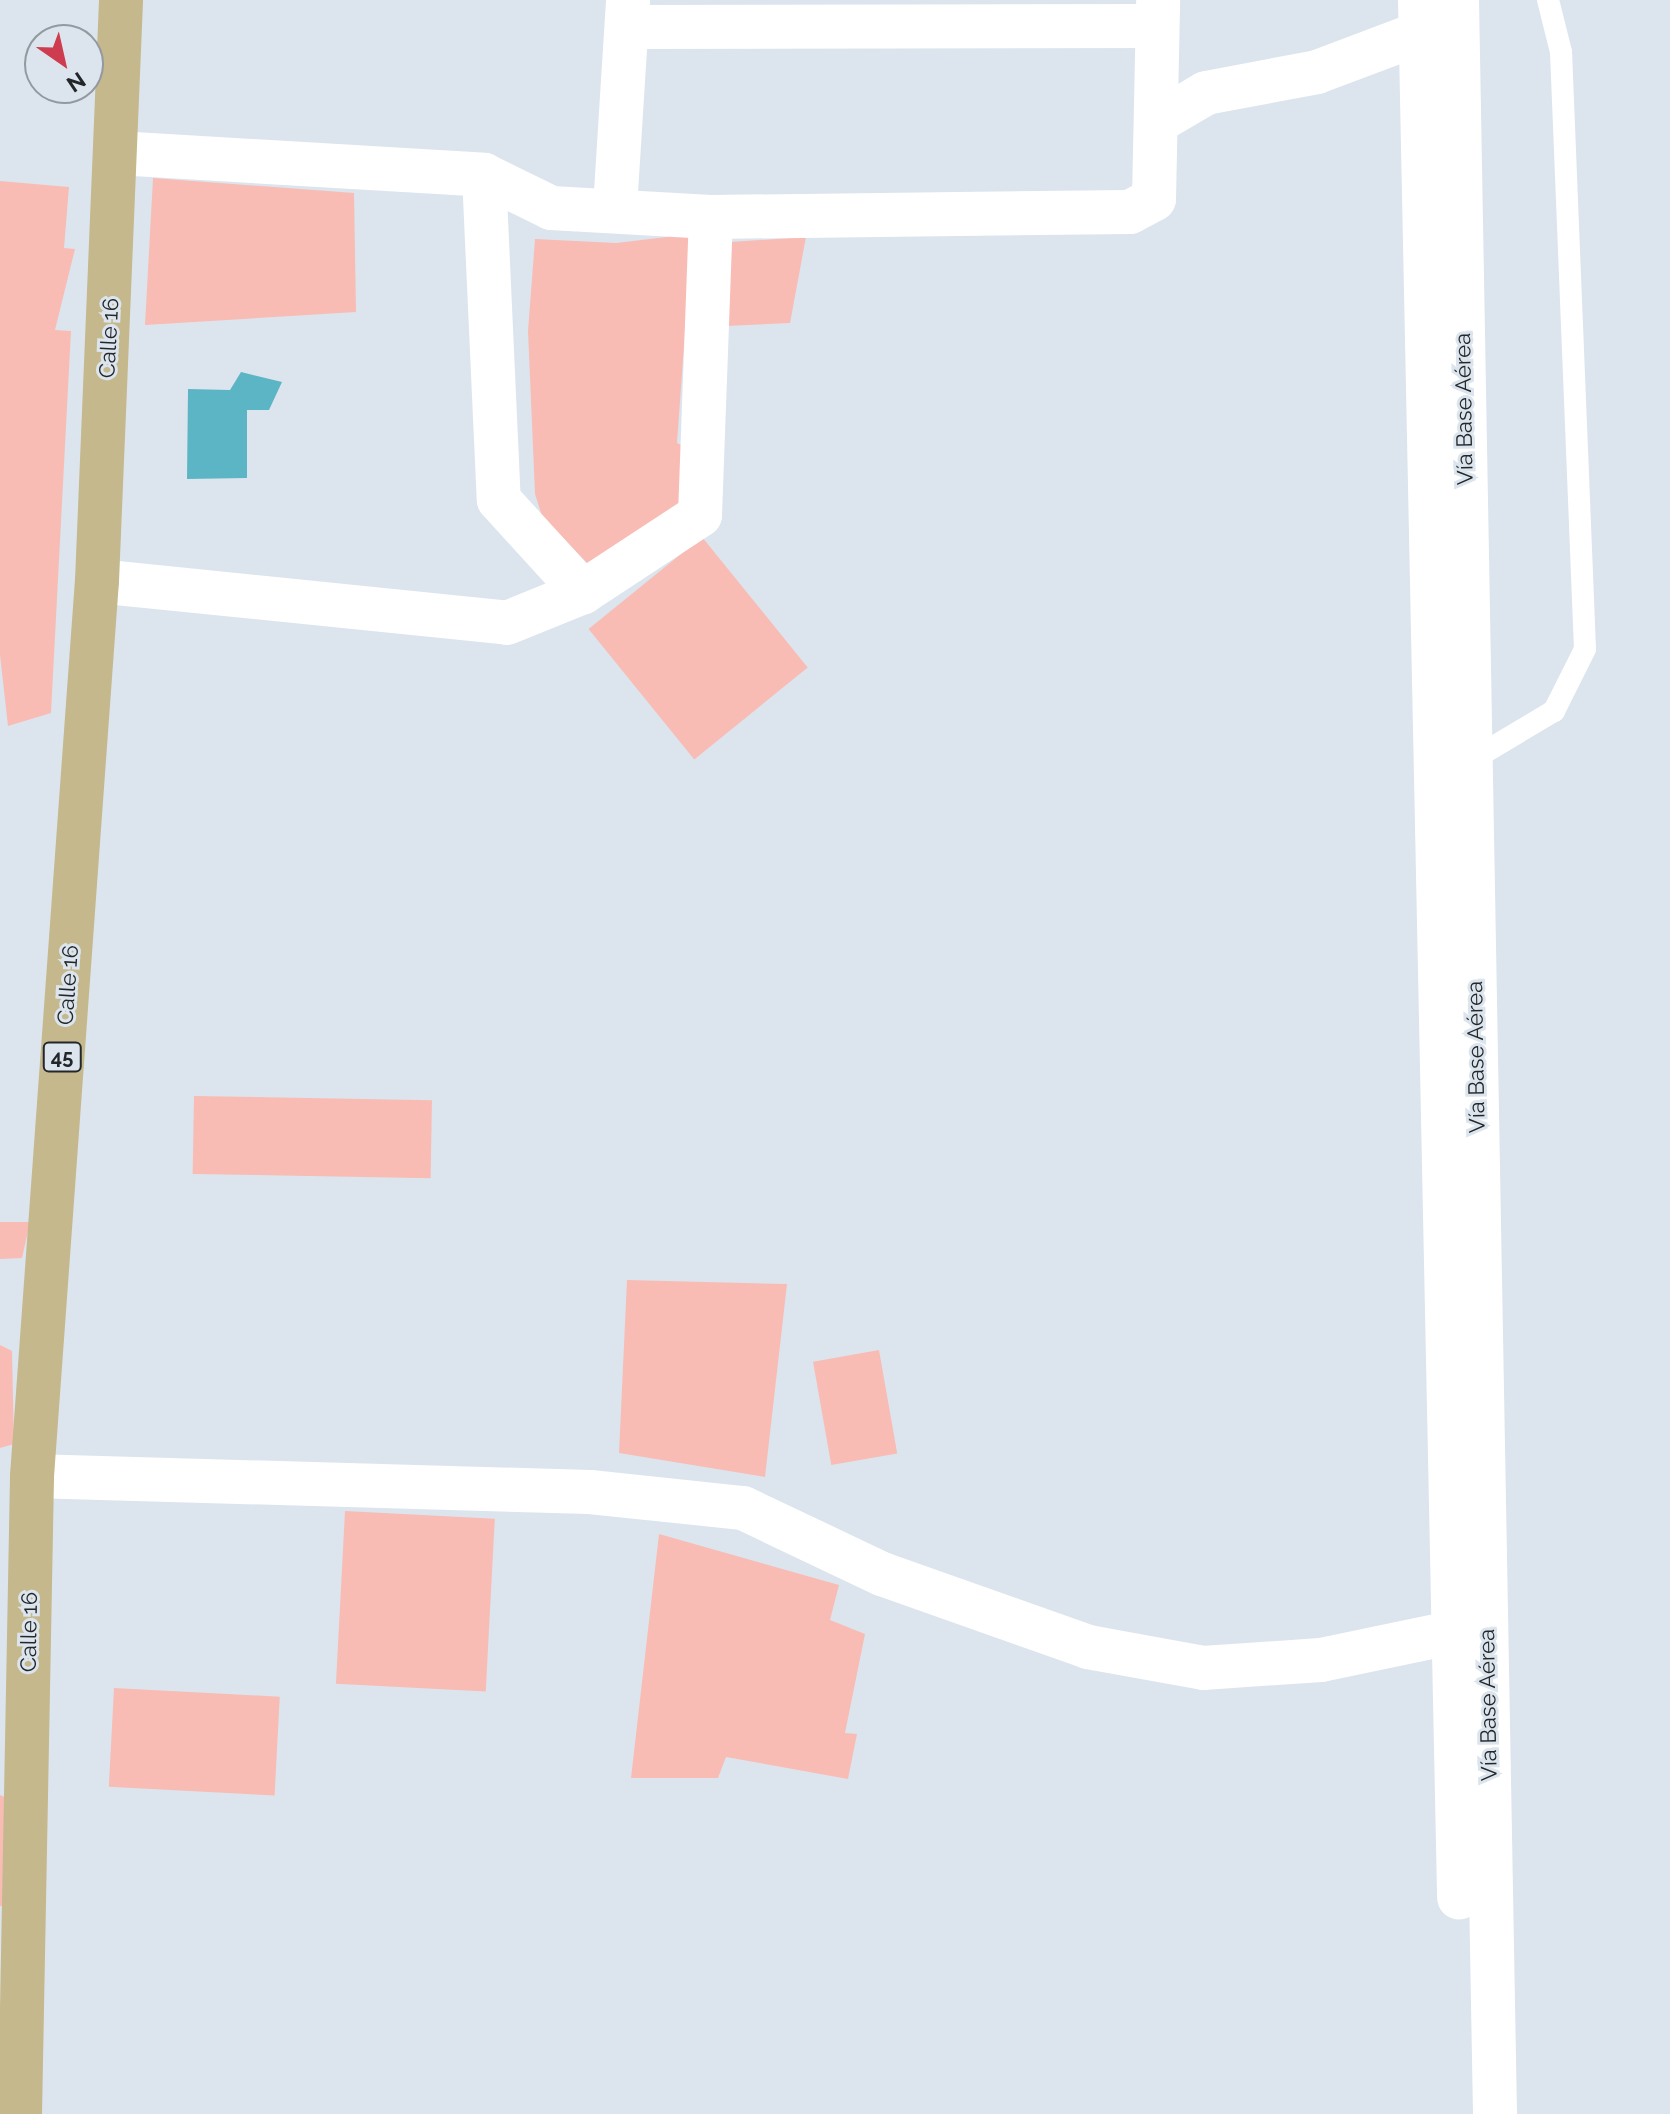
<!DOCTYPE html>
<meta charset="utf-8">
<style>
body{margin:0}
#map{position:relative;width:1670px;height:2114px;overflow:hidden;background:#dce5ed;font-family:Raleway,sans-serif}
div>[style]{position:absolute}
.water>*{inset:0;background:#5cb5c5}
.building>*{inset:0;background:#f8bcb5;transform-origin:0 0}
.lane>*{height:22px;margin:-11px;padding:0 11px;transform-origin:11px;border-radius:11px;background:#fff}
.street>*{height:44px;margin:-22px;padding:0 22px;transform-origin:22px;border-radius:22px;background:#fff}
.primary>*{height:44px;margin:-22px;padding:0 22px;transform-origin:22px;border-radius:22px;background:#c4b88c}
span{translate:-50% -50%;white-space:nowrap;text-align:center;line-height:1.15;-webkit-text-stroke:6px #dce5ed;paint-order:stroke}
.shield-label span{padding:2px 6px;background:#dce5ed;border:2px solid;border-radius:6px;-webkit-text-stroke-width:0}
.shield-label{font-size:20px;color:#23272a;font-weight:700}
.street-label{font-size:22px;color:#23272a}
.north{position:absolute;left:24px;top:24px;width:80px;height:80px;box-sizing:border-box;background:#dce5ed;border:2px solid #92999f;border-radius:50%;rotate:146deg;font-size:22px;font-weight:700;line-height:32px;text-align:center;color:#23272a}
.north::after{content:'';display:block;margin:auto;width:28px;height:36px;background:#cd3d4f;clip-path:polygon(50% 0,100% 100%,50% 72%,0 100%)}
</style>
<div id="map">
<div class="water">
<div style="clip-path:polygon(241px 372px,282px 382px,269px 410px,247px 410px,247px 478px,187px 479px,188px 389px,230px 390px)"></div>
</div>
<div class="building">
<div style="clip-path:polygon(153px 178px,354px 193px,356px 312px,145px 325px)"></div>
<div style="clip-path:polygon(0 181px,69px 187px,64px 248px,75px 249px,55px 330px,71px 331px,51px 713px,8px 726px,0 655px)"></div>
<div style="clip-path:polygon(692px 234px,677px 443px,689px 449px,689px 500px,590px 566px,542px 516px,535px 494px,528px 331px,535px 239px,616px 243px)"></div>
<div style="clip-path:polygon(806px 237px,790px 323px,727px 326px,730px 242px)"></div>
<div style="left:702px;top:537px;width:168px;height:146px;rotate:51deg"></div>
<div style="left:194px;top:1096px;width:238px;height:78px;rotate:1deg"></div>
<div style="clip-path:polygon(0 1222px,30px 1222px,22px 1258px,0 1259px)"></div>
<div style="clip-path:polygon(627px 1280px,787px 1284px,765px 1477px,619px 1453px)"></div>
<div style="clip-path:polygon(0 1345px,12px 1351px,14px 1444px,0 1448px)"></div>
<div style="left:879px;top:1350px;width:105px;height:67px;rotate:80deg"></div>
<div style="left:345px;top:1511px;width:150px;height:173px;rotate:3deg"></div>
<div style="clip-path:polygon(659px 1534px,839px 1585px,830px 1620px,865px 1634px,845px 1733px,857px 1734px,848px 1779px,726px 1757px,718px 1778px,631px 1778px)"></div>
<div style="left:114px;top:1688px;width:166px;height:99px;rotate:3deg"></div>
<div style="clip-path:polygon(0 1795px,14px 1801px,2px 1906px,0 1906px)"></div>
</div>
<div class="lane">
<div style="left:1470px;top:761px;width:98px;rotate:-30.8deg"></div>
<div style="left:1554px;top:711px;width:69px;rotate:-63.4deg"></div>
<div style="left:1585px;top:649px;width:597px;rotate:-92.3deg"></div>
<div style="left:1561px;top:52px;width:54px;rotate:-104deg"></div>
</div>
<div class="street">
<div style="left:1420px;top:0;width:1898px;rotate:88.82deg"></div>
<div style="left:1457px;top:0;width:2114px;rotate:88.97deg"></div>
<div style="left:630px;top:27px;width:526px;rotate:-0.11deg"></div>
<div style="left:1160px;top:120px;width:53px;rotate:-30.4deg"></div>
<div style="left:1206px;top:93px;width:113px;rotate:-10.7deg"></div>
<div style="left:1317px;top:72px;width:111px;rotate:-20.6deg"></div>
<div style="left:117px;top:153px;width:368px;rotate:3.4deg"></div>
<div style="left:484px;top:175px;width:75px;rotate:26.2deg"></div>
<div style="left:551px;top:208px;width:160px;rotate:3.2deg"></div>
<div style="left:711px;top:217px;width:419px;rotate:-0.7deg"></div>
<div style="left:1130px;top:212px;width:27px;rotate:-28deg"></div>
<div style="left:1154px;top:199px;width:199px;rotate:-88.8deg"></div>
<div style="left:484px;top:175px;width:325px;rotate:87.4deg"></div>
<div style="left:499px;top:500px;width:125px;rotate:47.6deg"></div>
<div style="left:615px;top:208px;width:208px;rotate:-86.4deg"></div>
<div style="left:97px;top:581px;width:412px;rotate:5.8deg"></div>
<div style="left:507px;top:623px;width:82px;rotate:-22.2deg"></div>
<div style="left:583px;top:592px;width:140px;rotate:-33.3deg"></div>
<div style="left:700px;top:515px;width:298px;rotate:-87.9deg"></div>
<div style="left:32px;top:1476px;width:558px;rotate:1.64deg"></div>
<div style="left:590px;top:1492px;width:154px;rotate:6deg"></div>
<div style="left:743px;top:1508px;width:154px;rotate:25.4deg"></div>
<div style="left:882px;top:1574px;width:219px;rotate:19.5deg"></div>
<div style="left:1088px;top:1647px;width:117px;rotate:10.3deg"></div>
<div style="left:1203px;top:1668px;width:118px;rotate:-3.9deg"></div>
<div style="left:1321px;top:1660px;width:137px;rotate:-11.8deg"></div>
</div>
<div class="primary">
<div style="left:20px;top:2114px;width:638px;rotate:-88.92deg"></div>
<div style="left:32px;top:1476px;width:897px;rotate:-85.85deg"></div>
<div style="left:97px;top:581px;width:581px;rotate:-87.63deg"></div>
</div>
<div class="shield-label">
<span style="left:62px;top:1057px">45</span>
</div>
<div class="street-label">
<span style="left:109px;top:338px;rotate:-87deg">Calle 16</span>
<span style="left:1464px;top:409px;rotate:-91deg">Vía Base Aérea</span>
<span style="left:68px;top:985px;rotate:-86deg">Calle 16</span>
<span style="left:1476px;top:1057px;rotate:-91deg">Vía Base Aérea</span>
<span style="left:29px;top:1632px;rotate:-89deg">Calle 16</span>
<span style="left:1488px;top:1705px;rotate:-91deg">Vía Base Aérea</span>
</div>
<div class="north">N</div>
</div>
